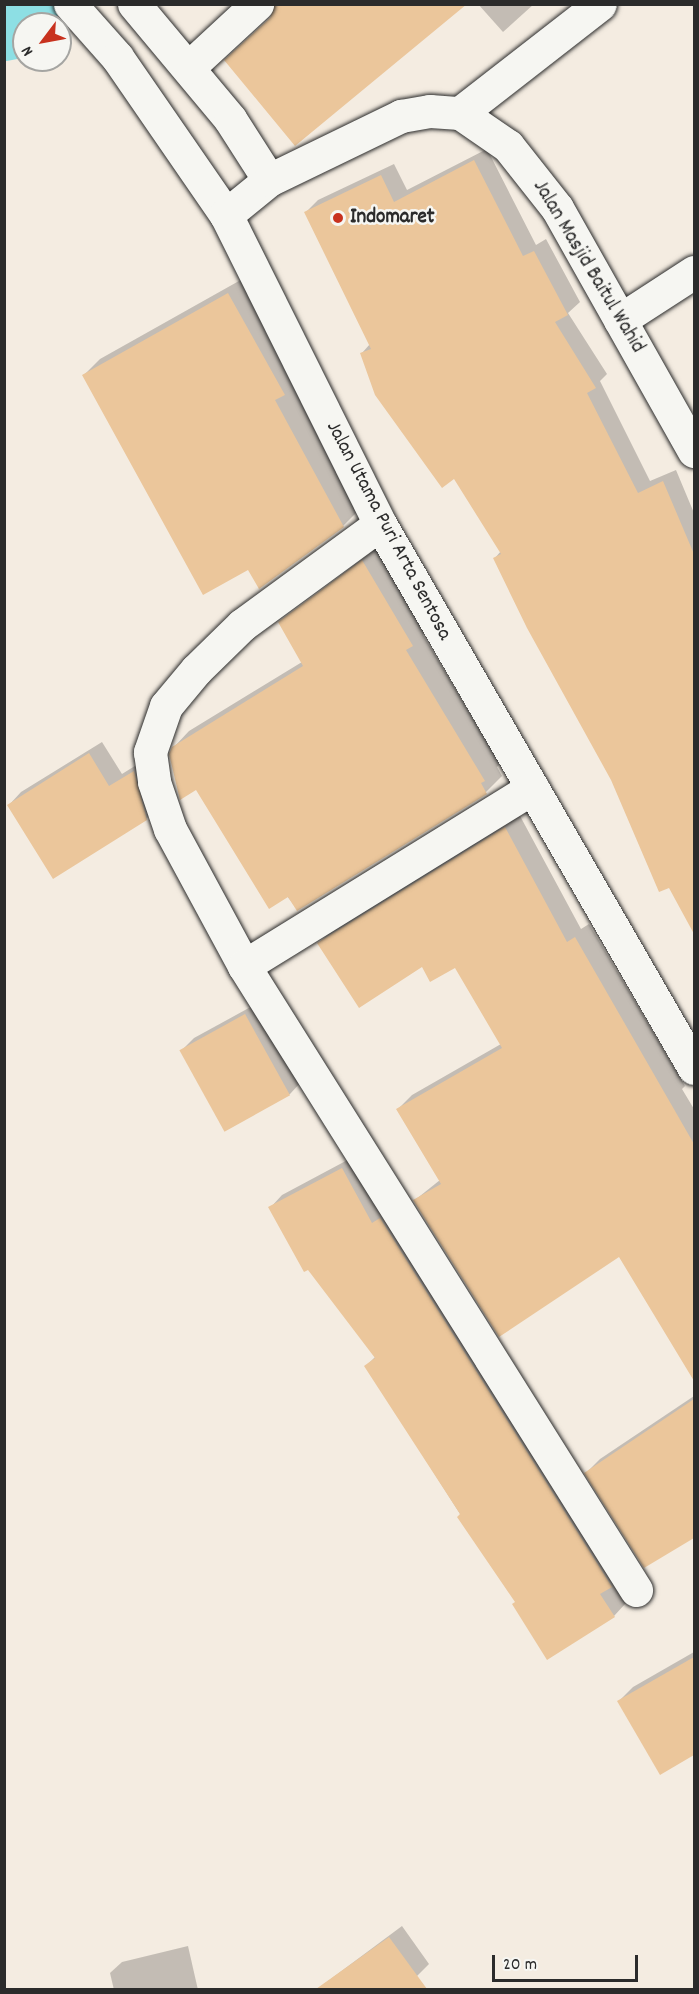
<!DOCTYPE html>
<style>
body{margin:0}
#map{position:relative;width:699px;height:1994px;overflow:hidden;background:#f4ece1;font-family:Dekko,sans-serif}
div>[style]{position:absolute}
.shadow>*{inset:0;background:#0003}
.river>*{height:87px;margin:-43.5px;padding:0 43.5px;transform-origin:43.5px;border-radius:43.5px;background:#8ddfe4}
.building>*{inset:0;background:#ebc69b;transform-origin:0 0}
.roads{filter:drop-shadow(0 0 2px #2b2b2b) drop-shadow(0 0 2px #2b2b2b)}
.street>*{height:33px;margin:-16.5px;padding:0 16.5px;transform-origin:16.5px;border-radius:16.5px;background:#f6f6f2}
.dots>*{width:16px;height:16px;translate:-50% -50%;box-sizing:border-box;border:3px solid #f6f6f2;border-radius:50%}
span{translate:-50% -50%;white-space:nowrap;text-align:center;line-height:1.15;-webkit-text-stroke:5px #f6f6f2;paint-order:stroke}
.poi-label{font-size:21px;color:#2b2b2b;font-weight:700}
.left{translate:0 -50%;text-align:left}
.street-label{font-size:21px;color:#2b2b2b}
.frame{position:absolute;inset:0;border:6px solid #2b2b2b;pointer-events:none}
.north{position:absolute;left:12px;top:12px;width:60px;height:60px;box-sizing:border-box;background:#f6f6f2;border:2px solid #a5a5a2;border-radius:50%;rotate:238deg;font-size:16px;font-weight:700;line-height:24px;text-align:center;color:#2b2b2b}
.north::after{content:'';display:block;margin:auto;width:21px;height:27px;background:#c8321e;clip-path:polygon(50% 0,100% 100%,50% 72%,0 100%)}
.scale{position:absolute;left:492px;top:1955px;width:146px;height:27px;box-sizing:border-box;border:3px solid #2b2b2b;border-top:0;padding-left:8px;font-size:18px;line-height:21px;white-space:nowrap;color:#2b2b2b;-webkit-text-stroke:4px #f6f6f2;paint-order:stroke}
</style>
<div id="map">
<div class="shadow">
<div style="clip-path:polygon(478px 4px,534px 4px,503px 32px)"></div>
<div style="clip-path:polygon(487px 149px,536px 245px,546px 239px,580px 302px,568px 313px,607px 374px,600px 381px,650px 481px,676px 470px,694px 513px,694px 931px,495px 558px,501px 551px,455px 477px,362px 353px,370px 344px,306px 212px,318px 200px,394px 164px,407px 190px)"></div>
<div style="clip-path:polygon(246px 277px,360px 509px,343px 526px,83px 376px,100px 359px)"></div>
<div style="clip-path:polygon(379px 546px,428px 629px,423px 635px,500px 764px,497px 767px,502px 776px,486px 792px,297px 909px,173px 748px,189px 731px,302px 662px,280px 622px)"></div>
<div style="clip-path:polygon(102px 742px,122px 774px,146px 759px,159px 806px,146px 819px,9px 805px,21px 792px)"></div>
<div style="clip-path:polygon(519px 814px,581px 929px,589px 924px,685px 1086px,682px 1089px,694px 1109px,694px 1378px,620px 1254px,415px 1200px,440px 1180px,398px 1109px,412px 1095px,501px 1044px,455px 966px,422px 965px,319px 943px,333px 929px)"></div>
<div style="clip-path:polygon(258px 1003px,302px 1081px,290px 1094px,225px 1130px,181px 1051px,194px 1038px)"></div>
<div style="clip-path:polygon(355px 1156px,626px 1603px,614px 1616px,516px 1602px,366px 1366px,376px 1356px,270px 1208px,282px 1195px)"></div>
<div style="clip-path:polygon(694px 1396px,694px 1536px,645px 1566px,586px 1473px,600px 1459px)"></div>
<div style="clip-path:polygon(694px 1652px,694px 1754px,661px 1773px,619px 1701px,633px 1687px)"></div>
<div style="clip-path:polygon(402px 1926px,429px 1964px,416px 1977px,424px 1990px,316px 1990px)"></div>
<div style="clip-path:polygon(188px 1946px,198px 1990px,114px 1990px,110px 1973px,122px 1962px)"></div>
</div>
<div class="river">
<div style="left:4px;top:17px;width:17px;rotate:-50deg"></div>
</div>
<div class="building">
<div style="clip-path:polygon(275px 4px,467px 4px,295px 146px,224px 60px,270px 18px)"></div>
<div style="clip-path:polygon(474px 160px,523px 256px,534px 251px,568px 315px,555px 322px,596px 388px,587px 393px,638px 493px,663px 481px,694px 554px,694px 934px,669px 888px,659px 892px,611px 780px,527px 628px,493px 558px,501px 554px,454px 479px,442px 488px,375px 395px,360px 353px,371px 349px,304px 212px,381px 175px,394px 202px)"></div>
<div style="clip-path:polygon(228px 293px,285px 395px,275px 400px,344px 527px,259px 589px,248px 570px,203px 595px,82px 375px)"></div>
<div style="clip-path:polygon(362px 560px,413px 646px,406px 650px,485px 781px,481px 783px,487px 794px,297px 911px,288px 897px,269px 909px,196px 790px,180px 800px,169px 754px,172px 747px,303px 666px,278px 622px)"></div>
<div style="clip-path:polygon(89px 753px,109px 786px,134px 771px,147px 820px,53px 879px,7px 805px)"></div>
<div style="clip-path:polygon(505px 827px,567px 942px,575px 937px,694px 1144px,694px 1381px,619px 1257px,499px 1337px,413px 1200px,441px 1184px,396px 1109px,502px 1048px,455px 968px,430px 982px,422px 967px,359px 1008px,317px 943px)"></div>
<div style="left:245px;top:1014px;width:93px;height:75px;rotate:61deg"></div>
<div style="clip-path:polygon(342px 1168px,372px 1223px,380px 1218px,612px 1587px,600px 1594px,615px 1617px,547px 1660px,512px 1604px,515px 1602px,457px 1517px,460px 1514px,364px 1366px,375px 1358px,308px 1270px,304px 1272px,268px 1207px)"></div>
<div style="clip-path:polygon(694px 1399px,694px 1538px,644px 1568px,584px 1473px)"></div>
<div style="clip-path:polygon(694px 1657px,694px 1755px,660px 1775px,617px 1701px)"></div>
<div style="clip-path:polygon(389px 1937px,427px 1989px,316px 1989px)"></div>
</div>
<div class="roads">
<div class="street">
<div style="left:70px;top:4px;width:71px;rotate:48.4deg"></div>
<div style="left:117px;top:57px;width:192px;rotate:55.4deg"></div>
<div style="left:226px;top:215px;width:345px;rotate:63.5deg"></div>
<div style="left:380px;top:524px;width:628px;rotate:60.01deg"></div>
<div style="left:134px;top:4px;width:150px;rotate:50.1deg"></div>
<div style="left:230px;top:119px;width:72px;rotate:57.4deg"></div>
<div style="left:189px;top:67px;width:93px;rotate:-42.8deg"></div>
<div style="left:460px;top:113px;width:177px;rotate:-37.9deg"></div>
<div style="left:226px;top:215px;width:55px;rotate:-39.1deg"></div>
<div style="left:269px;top:180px;width:147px;rotate:-25.9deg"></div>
<div style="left:401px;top:116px;width:29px;rotate:-10deg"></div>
<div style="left:430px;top:111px;width:30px;rotate:4deg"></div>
<div style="left:460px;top:113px;width:58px;rotate:34.5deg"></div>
<div style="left:508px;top:146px;width:79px;rotate:51.7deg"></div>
<div style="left:557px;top:208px;width:279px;rotate:60.6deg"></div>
<div style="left:620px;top:320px;width:88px;rotate:-33deg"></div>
<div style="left:380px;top:524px;width:171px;rotate:143.8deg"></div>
<div style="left:242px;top:625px;width:64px;rotate:135.6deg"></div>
<div style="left:196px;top:670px;width:47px;rotate:129.8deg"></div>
<div style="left:166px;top:706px;width:49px;rotate:109.2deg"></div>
<div style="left:150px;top:752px;width:30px;rotate:82deg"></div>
<div style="left:154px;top:782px;width:50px;rotate:71.2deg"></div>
<div style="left:170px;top:829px;width:156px;rotate:61.6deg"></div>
<div style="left:244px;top:966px;width:737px;rotate:57.86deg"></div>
<div style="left:244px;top:966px;width:339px;rotate:-31.7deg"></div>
</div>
</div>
<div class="dots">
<div style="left:338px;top:218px;background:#c8321e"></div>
</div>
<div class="poi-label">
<span class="left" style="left:350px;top:218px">Indomaret</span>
</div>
<div class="street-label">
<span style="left:588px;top:267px;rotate:59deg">Jalan Masjid Baitul Wahid</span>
<span style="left:388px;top:531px;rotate:62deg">Jalan Utama Puri Arta Sentosa</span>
</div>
<div class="frame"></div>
<div class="north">N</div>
<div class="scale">20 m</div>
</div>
